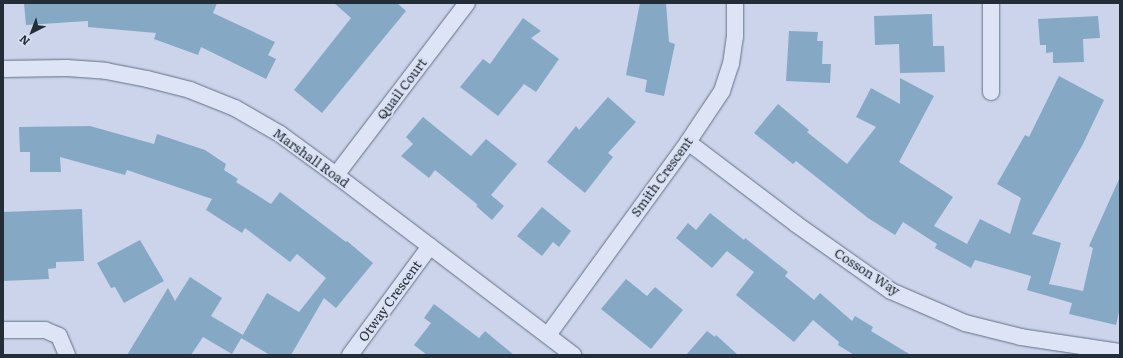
<!DOCTYPE html>
<style>
body{margin:0}
#map{position:relative;width:1123px;height:358px;overflow:hidden;background:#cbd4ea;font-family:Literata,serif}
div>[style]{position:absolute}
.building>*{inset:0;background:#85a9c4}
.roads{filter:drop-shadow(0 0 1px #617185) drop-shadow(0 0 1px #617185)}
.minor>*{height:16px;margin:-8px;padding:0 8px;transform-origin:8px;border-radius:8px;background:#dde4f6}
span{translate:-50% -50%;white-space:nowrap;text-align:center;line-height:1.15;-webkit-text-stroke:4px #d9e0f2;paint-order:stroke}
.street-label{font-size:13px;color:#222d38}
.frame{position:absolute;inset:0;border:4px solid #222d38;pointer-events:none}
.north{position:absolute;left:12px;top:12px;width:40px;height:40px;-webkit-text-stroke:3px #d9e0f2;paint-order:stroke;rotate:222deg;font-size:11px;font-weight:700;line-height:16px;text-align:center;color:#222d38}
.north::after{content:'';display:block;margin:auto;width:14px;height:18px;background:#222d38;clip-path:polygon(50% 0,100% 100%,50% 72%,0 100%)}
</style>
<div id="map">
<div class="building">
<div style="clip-path:polygon(24px 3px,217px 3px,213px 13px,275px 42px,268px 55px,276px 59px,266px 79px,201px 47px,198px 55px,154px 39px,156px 33px,88px 27px,88px 21px,26px 25px)"></div>
<div style="clip-path:polygon(334px 3px,397px 3px,406px 11px,322px 113px,294px 90px,351px 18px)"></div>
<div style="clip-path:polygon(640px 3px,666px 3px,669px 42px,675px 44px,664px 96px,645px 92px,647px 80px,626px 75px)"></div>
<div style="clip-path:polygon(932px 14px,933px 46px,944px 46px,945px 72px,900px 73px,899px 44px,875px 45px,874px 16px)"></div>
<div style="clip-path:polygon(1098px 16px,1100px 38px,1083px 39px,1084px 62px,1053px 63px,1053px 52px,1046px 53px,1046px 45px,1040px 45px,1038px 19px)"></div>
<div style="clip-path:polygon(523px 18px,541px 31px,531px 38px,559px 59px,536px 92px,524px 84px,498px 116px,460px 87px,483px 59px,490px 64px)"></div>
<div style="clip-path:polygon(789px 31px,818px 32px,817px 41px,823px 41px,822px 64px,831px 64px,830px 83px,786px 81px)"></div>
<div style="clip-path:polygon(1059px 76px,1104px 100px,1083px 144px,1032px 234px,1061px 243px,1049px 284px,1083px 291px,1093px 248px,1089px 246px,1120px 177px,1120px 308px,1116px 325px,1069px 314px,1072px 303px,1027px 290px,1031px 276px,975px 260px,971px 268px,935px 248px,937px 244px,903px 222px,895px 235px,868px 218px,796px 161px,793px 164px,754px 133px,778px 104px,809px 130px,807px 132px,847px 164px,876px 127px,856px 117px,871px 88px,900px 104px,900px 78px,934px 96px,899px 162px,953px 197px,934px 226px,967px 244px,980px 219px,1010px 234px,1021px 198px,997px 184px,1025px 135px,1029px 137px)"></div>
<div style="clip-path:polygon(608px 97px,636px 122px,608px 153px,613px 157px,585px 193px,547px 162px,576px 126px,579px 130px)"></div>
<div style="clip-path:polygon(423px 117px,471px 156px,486px 139px,517px 164px,491px 195px,504px 206px,492px 220px,476px 206px,478px 205px,435px 170px,429px 178px,401px 156px,413px 144px,406px 137px)"></div>
<div style="clip-path:polygon(90px 126px,154px 144px,157px 134px,205px 150px,226px 164px,224px 170px,238px 179px,236px 182px,271px 204px,280px 192px,346px 242px,347px 241px,373px 263px,336px 308px,324px 298px,291px 355px,270px 355px,241px 338px,267px 293px,299px 312px,326px 278px,297px 254px,290px 262px,245px 228px,242px 233px,206px 210px,212px 199px,127px 170px,125px 175px,60px 157px,61px 172px,30px 172px,30px 152px,20px 152px,19px 127px)"></div>
<div style="clip-path:polygon(542px 207px,571px 231px,559px 247px,553px 242px,542px 256px,517px 236px)"></div>
<div style="clip-path:polygon(82px 209px,84px 261px,56px 262px,56px 268px,48px 269px,49px 279px,3px 281px,3px 212px)"></div>
<div style="clip-path:polygon(710px 213px,744px 240px,745px 238px,788px 272px,785px 276px,814px 300px,820px 293px,852px 321px,855px 316px,873px 327px,871px 331px,911px 355px,854px 355px,838px 345px,839px 342px,813px 320px,794px 342px,736px 295px,754px 272px,727px 251px,712px 268px,676px 238px,688px 223px,696px 230px)"></div>
<div style="clip-path:polygon(140px 240px,164px 281px,124px 303px,115px 287px,111px 288px,97px 263px)"></div>
<div style="clip-path:polygon(190px 277px,222px 298px,211px 316px,243px 335px,232px 354px,203px 337px,191px 355px,127px 355px,168px 288px,175px 301px)"></div>
<div style="clip-path:polygon(626px 279px,647px 296px,655px 287px,683px 310px,651px 349px,601px 309px)"></div>
<div style="clip-path:polygon(434px 304px,479px 338px,485px 331px,514px 355px,427px 355px,414px 345px,431px 323px,424px 318px)"></div>
<div style="clip-path:polygon(707px 331px,715px 337px,716px 335px,738px 355px,686px 355px)"></div>
</div>
<div class="roads">
<div class="minor">
<div style="left:991px;top:3px;width:89px;rotate:90deg"></div>
<div style="left:3px;top:69px;width:64px;rotate:-0.9deg"></div>
<div style="left:67px;top:68px;width:39px;rotate:4deg"></div>
<div style="left:106px;top:71px;width:42px;rotate:11deg"></div>
<div style="left:147px;top:79px;width:44px;rotate:14.3deg"></div>
<div style="left:190px;top:90px;width:48px;rotate:21.8deg"></div>
<div style="left:235px;top:108px;width:52px;rotate:30deg"></div>
<div style="left:280px;top:134px;width:69px;rotate:36.2deg"></div>
<div style="left:336px;top:175px;width:298px;rotate:37.2deg"></div>
<div style="left:688px;top:142px;width:136px;rotate:37.2deg"></div>
<div style="left:796px;top:224px;width:116px;rotate:35.2deg"></div>
<div style="left:891px;top:291px;width:81px;rotate:23.4deg"></div>
<div style="left:965px;top:323px;width:58px;rotate:14deg"></div>
<div style="left:1021px;top:337px;width:100px;rotate:8.6deg"></div>
<div style="left:336px;top:175px;width:216px;rotate:-52.7deg"></div>
<div style="left:3px;top:330px;width:42px"></div>
<div style="left:45px;top:330px;width:15px;rotate:23deg"></div>
<div style="left:59px;top:336px;width:21px;rotate:67deg"></div>
<div style="left:548px;top:335px;width:238px;rotate:-54deg"></div>
<div style="left:688px;top:142px;width:61px;rotate:-56.3deg"></div>
<div style="left:722px;top:91px;width:28px;rotate:-72deg"></div>
<div style="left:731px;top:64px;width:27px;rotate:-82deg"></div>
<div style="left:735px;top:37px;width:34px;rotate:-90deg"></div>
<div style="left:350px;top:355px;width:135px;rotate:-53.7deg"></div>
</div>
</div>
<div class="street-label">
<span style="left:402px;top:89px;rotate:-53deg">Quail Court</span>
<span style="left:311px;top:158px;rotate:36deg">Marshall Road</span>
<span style="left:662px;top:177px;rotate:-54deg">Smith Crescent</span>
<span style="left:867px;top:272px;rotate:33deg">Cosson Way</span>
<span style="left:390px;top:301px;rotate:-54deg">Otway Crescent</span>
</div>
<div class="frame"></div>
<div class="north">N</div>
</div>
